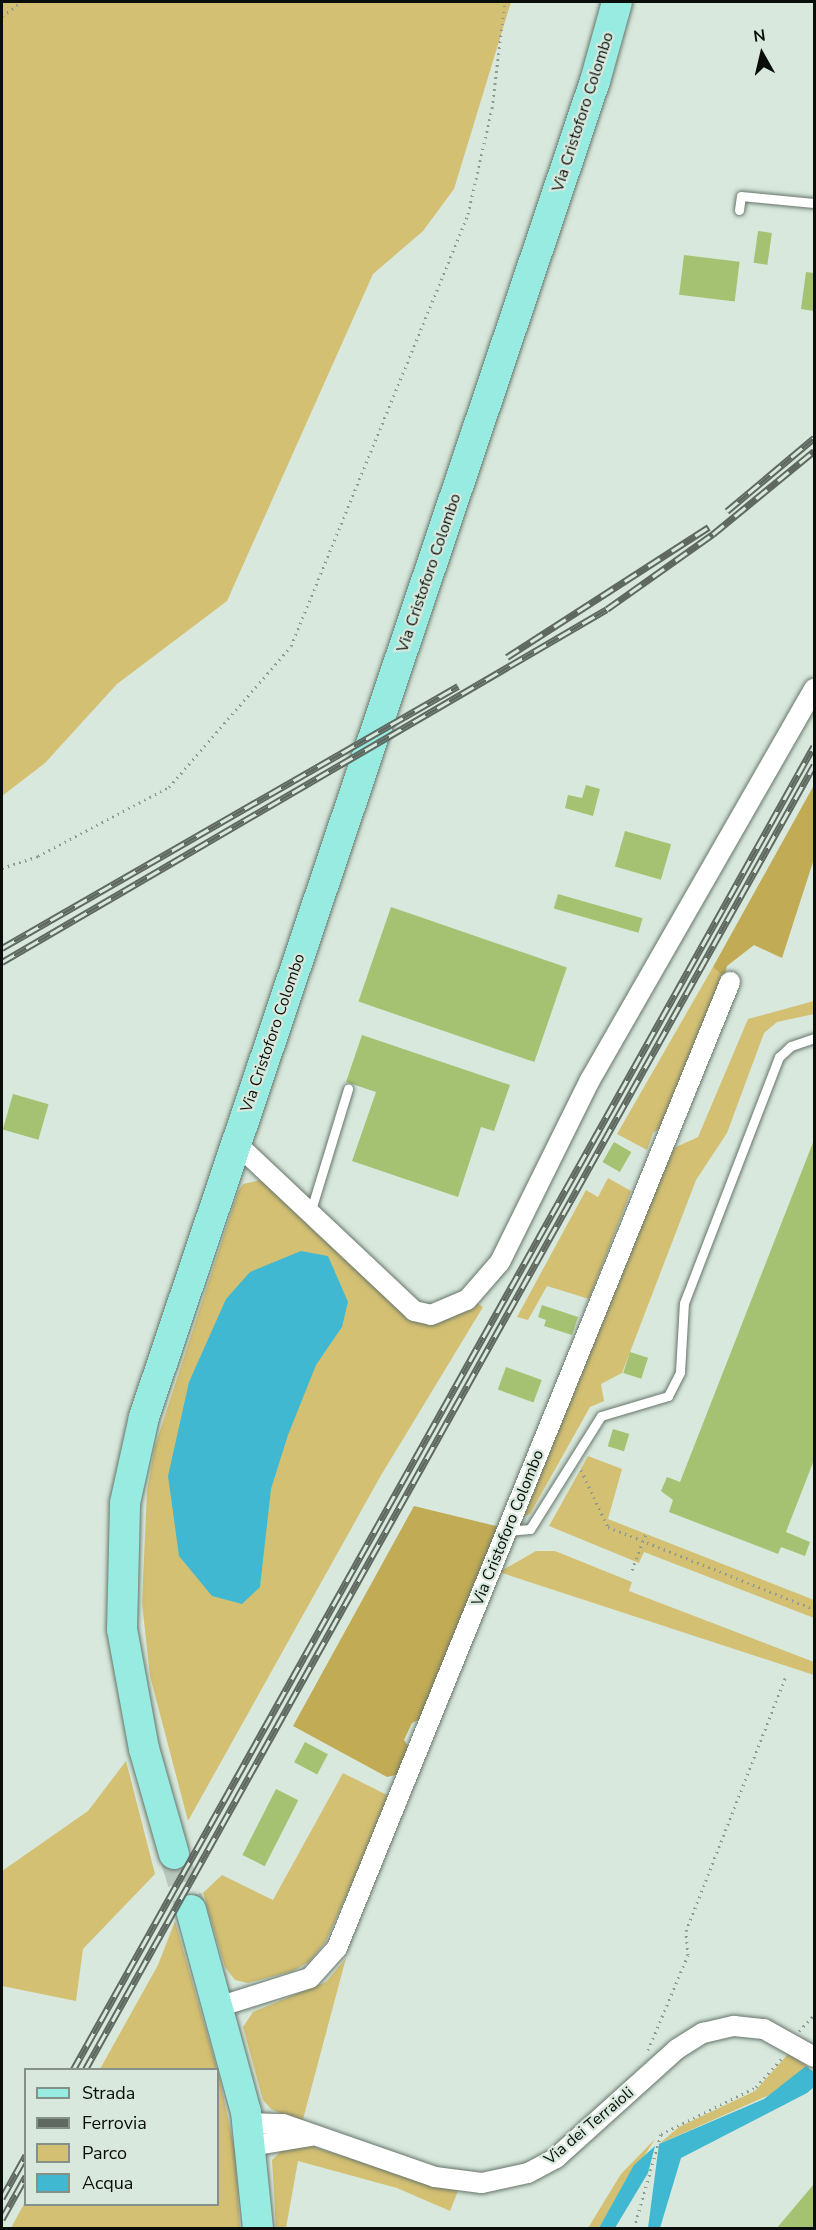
<!DOCTYPE html>
<style>
body{margin:0}
#map{position:relative;width:816px;height:2230px;overflow:hidden;background:#d8e8dc;font-family:"Nunito Sans",sans-serif}
div>[style]{position:absolute}
.green>*{inset:0;background:#d4c073}
.forest>*{inset:0;background:#c1ab55}
.water>*{inset:0;background:#41b8d1}
.building>*{inset:0;background:#a5c273;transform-origin:0 0}
.primary-tunnel>*{height:30px;margin-top:-15px;transform-origin:0;background:repeating-linear-gradient(90deg,#b9c7bd 0 30px,transparent 0 45px)}
.path>*{height:3px;margin-top:-1.5px;transform-origin:0;background:repeating-linear-gradient(90deg,#8f9b92 0 1.5px,transparent 0 6px)}
.roads{filter:drop-shadow(0 0 2px #66756a) drop-shadow(0 0 2px #66756a)}
.service>*{height:9px;margin:-4.5px;padding:0 4.5px;transform-origin:4.5px;border-radius:4.5px;background:#fff}
.minor>*{height:20px;margin:-10px;padding:0 10px;transform-origin:10px;border-radius:10px;background:#fff}
.primary>*{height:30px;margin:-15px;padding:0 15px;transform-origin:15px;border-radius:15px;background:#98ebe1}
.rail>*{height:7px;margin-top:-3.5px;transform-origin:0;background:repeating-linear-gradient(90deg,#d8e8dc 0 14px,#5f6962 0 28px);box-sizing:border-box;border-block:2px solid #5f6962}
span{translate:-50% -50%;white-space:nowrap;text-align:center;line-height:1.15;-webkit-text-stroke:4.5px #d8e8dc;paint-order:stroke}
.street-label{font-size:16px;color:#090e0b}
.frame{position:absolute;inset:0;border:3px solid #090e0b;pointer-events:none}
.legend{position:absolute;left:24px;top:2068px;width:195px;height:138px;box-sizing:border-box;background:#d8e8dc;border:2px solid #859188;margin:0;padding:8px 10px;list-style:none;font-size:18px;color:#090e0b}
.legend li{display:flex;align-items:center;gap:12px;height:30px}
.legend b{width:30px;border:2px solid #859188}
.north{position:absolute;left:732px;top:24px;width:60px;height:60px;-webkit-text-stroke:4px #d8e8dc;paint-order:stroke;rotate:352deg;font-size:16px;font-weight:700;line-height:24px;text-align:center;color:#090e0b}
.north::after{content:'';display:block;margin:auto;width:21px;height:27px;background:#090e0b;clip-path:polygon(50% 0,100% 100%,50% 72%,0 100%)}
</style>
<div id="map">
<div class="green">
<div style="clip-path:polygon(2px 2px,511px 2px,454px 189px,423px 231px,373px 274px,227px 601px,117px 684px,45px 763px,2px 796px)"></div>
<div style="clip-path:polygon(713px 967px,724px 977px,667px 1123px,653px 1133px,647px 1150px,617px 1134px)"></div>
<div style="clip-path:polygon(814px 1001px,814px 1014px,777px 1022px,764px 1033px,727px 1133px,696px 1180px,622px 1373px,601px 1384px,604px 1401px,590px 1407px,530px 1514px,523px 1517px,592px 1337px,674px 1148px,698px 1137px,748px 1019px)"></div>
<div style="clip-path:polygon(608px 1178px,631px 1191px,589px 1299px,547px 1286px,528px 1320px,517px 1317px,586px 1190px,598px 1197px)"></div>
<div style="clip-path:polygon(260px 1180px,431px 1322px,452px 1318px,472px 1300px,483px 1307px,380px 1477px,188px 1821px,150px 1676px,142px 1603px,147px 1491px,155px 1446px,238px 1192px,243px 1184px)"></div>
<div style="clip-path:polygon(588px 1456px,622px 1469px,608px 1519px,814px 1600px,814px 1618px,644px 1552px,639px 1563px,549px 1526px)"></div>
<div style="clip-path:polygon(536px 1551px,555px 1551px,632px 1582px,629px 1591px,814px 1662px,814px 1675px,499px 1572px)"></div>
<div style="clip-path:polygon(126px 1761px,155px 1874px,83px 1949px,76px 2001px,2px 1986px,2px 1871px,88px 1811px)"></div>
<div style="clip-path:polygon(343px 1773px,391px 1797px,326px 1941px,309px 1962px,293px 1971px,248px 1983px,235px 1980px,225px 1967px,203px 1893px,222px 1875px,273px 1900px)"></div>
<div style="clip-path:polygon(175px 1921px,217px 2069px,100px 2069px,158px 1965px)"></div>
<div style="clip-path:polygon(346px 1958px,302px 2123px,271px 2109px,263px 2100px,243px 2027px,253px 2012px,326px 1982px)"></div>
<div style="clip-path:polygon(789px 2053px,806px 2066px,778px 2091px,659px 2144px,679px 2127px,755px 2091px)"></div>
<div style="clip-path:polygon(218px 2071px,235px 2152px,240px 2228px,11px 2228px,25px 2202px,218px 2204px)"></div>
<div style="clip-path:polygon(655px 2139px,599px 2228px,588px 2228px,621px 2174px)"></div>
<div style="clip-path:polygon(305px 2144px,428px 2184px,458px 2191px,450px 2211px,397px 2188px,298px 2161px,286px 2228px,276px 2228px,272px 2160px,282px 2150px)"></div>
</div>
<div class="forest">
<div style="clip-path:polygon(814px 785px,814px 859px,782px 958px,754px 945px,727px 966px,724px 977px,713px 967px)"></div>
<div style="clip-path:polygon(414px 1506px,500px 1527px,423px 1718px,412px 1723px,404px 1740px,410px 1749px,400px 1774px,387px 1777px,293px 1726px)"></div>
</div>
<div class="water">
<div style="clip-path:polygon(301px 1251px,328px 1256px,348px 1302px,342px 1327px,316px 1365px,288px 1435px,271px 1489px,260px 1587px,242px 1604px,212px 1596px,179px 1556px,168px 1476px,189px 1382px,226px 1299px,250px 1272px)"></div>
<div style="clip-path:polygon(806px 2066px,814px 2072px,814px 2087px,807px 2093px,681px 2158px,660px 2228px,648px 2228px,659px 2144px,764px 2099px)"></div>
<div style="clip-path:polygon(655px 2146px,648px 2173px,615px 2228px,599px 2228px,634px 2165px)"></div>
</div>
<div class="building">
<div style="left:758px;top:231px;width:14px;height:32px;rotate:8deg"></div>
<div style="left:684px;top:255px;width:56px;height:40px;rotate:7deg"></div>
<div style="clip-path:polygon(806px 272px,814px 273px,814px 311px,801px 309px)"></div>
<div style="clip-path:polygon(586px 785px,600px 789px,593px 816px,565px 808px,568px 795px,582px 798px)"></div>
<div style="left:625px;top:831px;width:48px;height:37px;rotate:16deg"></div>
<div style="left:558px;top:894px;width:88px;height:15px;rotate:16deg"></div>
<div style="left:391px;top:907px;width:186px;height:100px;rotate:19deg"></div>
<div style="clip-path:polygon(362px 1035px,510px 1085px,494px 1131px,481px 1127px,458px 1197px,352px 1161px,376px 1092px,346px 1082px)"></div>
<div style="left:13px;top:1094px;width:37px;height:37px;rotate:16deg"></div>
<div style="clip-path:polygon(814px 1140px,814px 1460px,786px 1532px,810px 1542px,805px 1556px,781px 1547px,778px 1554px,669px 1512px,673px 1500px,661px 1491px,667px 1477px,680px 1482px)"></div>
<div style="left:614px;top:1142px;width:20px;height:23px;rotate:30deg"></div>
<div style="clip-path:polygon(542px 1305px,578px 1317px,572px 1335px,544px 1326px,546px 1320px,538px 1317px)"></div>
<div style="left:630px;top:1352px;width:19px;height:22px;rotate:18deg"></div>
<div style="left:506px;top:1367px;width:38px;height:24px;rotate:20deg"></div>
<div style="left:613px;top:1429px;width:17px;height:18px;rotate:17deg"></div>
<div style="left:305px;top:1742px;width:26px;height:23px;rotate:28deg"></div>
<div style="left:276px;top:1789px;width:25px;height:74px;rotate:27deg"></div>
<div style="clip-path:polygon(814px 2184px,814px 2229px,776px 2229px)"></div>
</div>
<div class="primary-tunnel">
<div style="left:174px;top:1854px;width:59px;rotate:73.1deg"></div>
</div>
<div class="path">
<div style="left:2px;top:16px;width:24px;rotate:-36deg"></div>
<div style="left:2px;top:868px;width:38px;rotate:-18deg"></div>
<div style="left:38px;top:856px;width:148px;rotate:-27.8deg"></div>
<div style="left:169px;top:787px;width:186px;rotate:-49.1deg"></div>
<div style="left:291px;top:646px;width:467px;rotate:-67.7deg"></div>
<div style="left:468px;top:214px;width:109px;rotate:-77.2deg"></div>
<div style="left:492px;top:108px;width:107px;rotate:-83deg"></div>
<div style="left:581px;top:1470px;width:63px;rotate:64.7deg"></div>
<div style="left:608px;top:1527px;width:222px;rotate:21.7deg"></div>
<div style="left:632px;top:1570px;width:39px;rotate:-69deg"></div>
<div style="left:799px;top:2031px;width:22px;rotate:-47deg"></div>
<div style="left:648px;top:2050px;width:103px;rotate:-67.2deg"></div>
<div style="left:688px;top:1955px;width:24px;rotate:-95deg"></div>
<div style="left:686px;top:1931px;width:272px;rotate:-68.6deg"></div>
<div style="left:634px;top:2228px;width:98px;rotate:-74deg"></div>
<div style="left:661px;top:2134px;width:106px;rotate:-26.3deg"></div>
<div style="left:756px;top:2087px;width:38px;rotate:-48deg"></div>
</div>
<div class="roads">
<div class="service">
<div style="left:739px;top:210px;width:14px;rotate:-82deg"></div>
<div style="left:741px;top:196px;width:73px;rotate:5.5deg"></div>
<div style="left:311px;top:1210px;width:127px;rotate:-73deg"></div>
<div style="left:507px;top:1531px;width:23px;rotate:-5deg"></div>
<div style="left:530px;top:1529px;width:133px;rotate:-57.9deg"></div>
<div style="left:601px;top:1416px;width:70px;rotate:-16.6deg"></div>
<div style="left:668px;top:1396px;width:27px;rotate:-63deg"></div>
<div style="left:680px;top:1372px;width:69px;rotate:-86.7deg"></div>
<div style="left:684px;top:1303px;width:264px;rotate:-68.9deg"></div>
<div style="left:779px;top:1057px;width:16px;rotate:-43deg"></div>
<div style="left:791px;top:1046px;width:24px;rotate:-19deg"></div>
</div>
<div class="minor">
<div style="left:236px;top:1143px;width:245px;rotate:43.3deg"></div>
<div style="left:414px;top:1311px;width:17px;rotate:13deg"></div>
<div style="left:431px;top:1315px;width:39px;rotate:-23deg"></div>
<div style="left:467px;top:1300px;width:50px;rotate:-49deg"></div>
<div style="left:500px;top:1262px;width:203px;rotate:-63.7deg"></div>
<div style="left:590px;top:1080px;width:451px;rotate:-60.2deg"></div>
<div style="left:218px;top:2007px;width:96px;rotate:-17.5deg"></div>
<div style="left:310px;top:1978px;width:40px;rotate:-48deg"></div>
<div style="left:337px;top:1948px;width:1043px;rotate:-67.86deg"></div>
<div style="left:248px;top:2123px;width:35px;rotate:2deg"></div>
<div style="left:283px;top:2124px;width:161px;rotate:19.2deg"></div>
<div style="left:435px;top:2177px;width:47px;rotate:7.3deg"></div>
<div style="left:482px;top:2183px;width:47px;rotate:-12.3deg"></div>
<div style="left:528px;top:2173px;width:32px;rotate:-28deg"></div>
<div style="left:556px;top:2158px;width:163px;rotate:-42deg"></div>
<div style="left:677px;top:2049px;width:31px;rotate:-32deg"></div>
<div style="left:703px;top:2033px;width:32px;rotate:-13deg"></div>
<div style="left:734px;top:2026px;width:30px;rotate:6deg"></div>
<div style="left:764px;top:2029px;width:57px;rotate:29.2deg"></div>
<div style="left:251px;top:2146px;width:61px;rotate:-9.5deg"></div>
</div>
<div class="primary">
<div style="left:174px;top:1854px;width:109px;rotate:-105.9deg"></div>
<div style="left:144px;top:1749px;width:122px;rotate:-100.4deg"></div>
<div style="left:122px;top:1629px;width:126px;rotate:-88.6deg"></div>
<div style="left:125px;top:1503px;width:88px;rotate:-77.5deg"></div>
<div style="left:144px;top:1417px;width:1410px;rotate:-71.35deg"></div>
<div style="left:595px;top:81px;width:82px;rotate:-74.4deg"></div>
<div style="left:191px;top:1910px;width:209px;rotate:74.8deg"></div>
<div style="left:246px;top:2112px;width:117px;rotate:84.1deg"></div>
</div>
</div>
<div class="rail">
<div style="left:727px;top:511px;width:114px;rotate:-40deg"></div>
<div style="left:507px;top:657px;width:240px;rotate:-32.8deg"></div>
<div style="left:2px;top:948px;width:526px;rotate:-29.88deg"></div>
<div style="left:2px;top:962px;width:700px;rotate:-30.26deg"></div>
<div style="left:607px;top:609px;width:130px;rotate:-35.3deg"></div>
<div style="left:713px;top:534px;width:131px;rotate:-39.4deg"></div>
<div style="left:73px;top:2070px;width:1517px;rotate:-60.77deg"></div>
<div style="left:85px;top:2070px;width:1495px;rotate:-60.81deg"></div>
<div style="left:2px;top:2198px;width:49px;rotate:-60.8deg"></div>
<div style="left:2px;top:2219px;width:49px;rotate:-60.8deg"></div>
</div>
<div class="street-label">
<span style="left:583px;top:112px;rotate:-72deg">Via Cristoforo Colombo</span>
<span style="left:429px;top:573px;rotate:-71deg">Via Cristoforo Colombo</span>
<span style="left:273px;top:1033px;rotate:-71deg">Via Cristoforo Colombo</span>
<span style="left:508px;top:1528px;rotate:-68deg">Via Cristoforo Colombo</span>
<span style="left:589px;top:2126px;rotate:-40deg">Via dei Terraioli</span>
</div>
<div class="frame"></div>
<ul class="legend">
<li><b style="height:8px;background:#98ebe1"></b>Strada</li>
<li><b style="height:8px;background:#5f6962"></b>Ferrovia</li>
<li><b style="height:16px;background:#d4c073"></b>Parco</li>
<li><b style="height:16px;background:#41b8d1"></b>Acqua</li>
</ul>
<div class="north">N</div>
</div>
